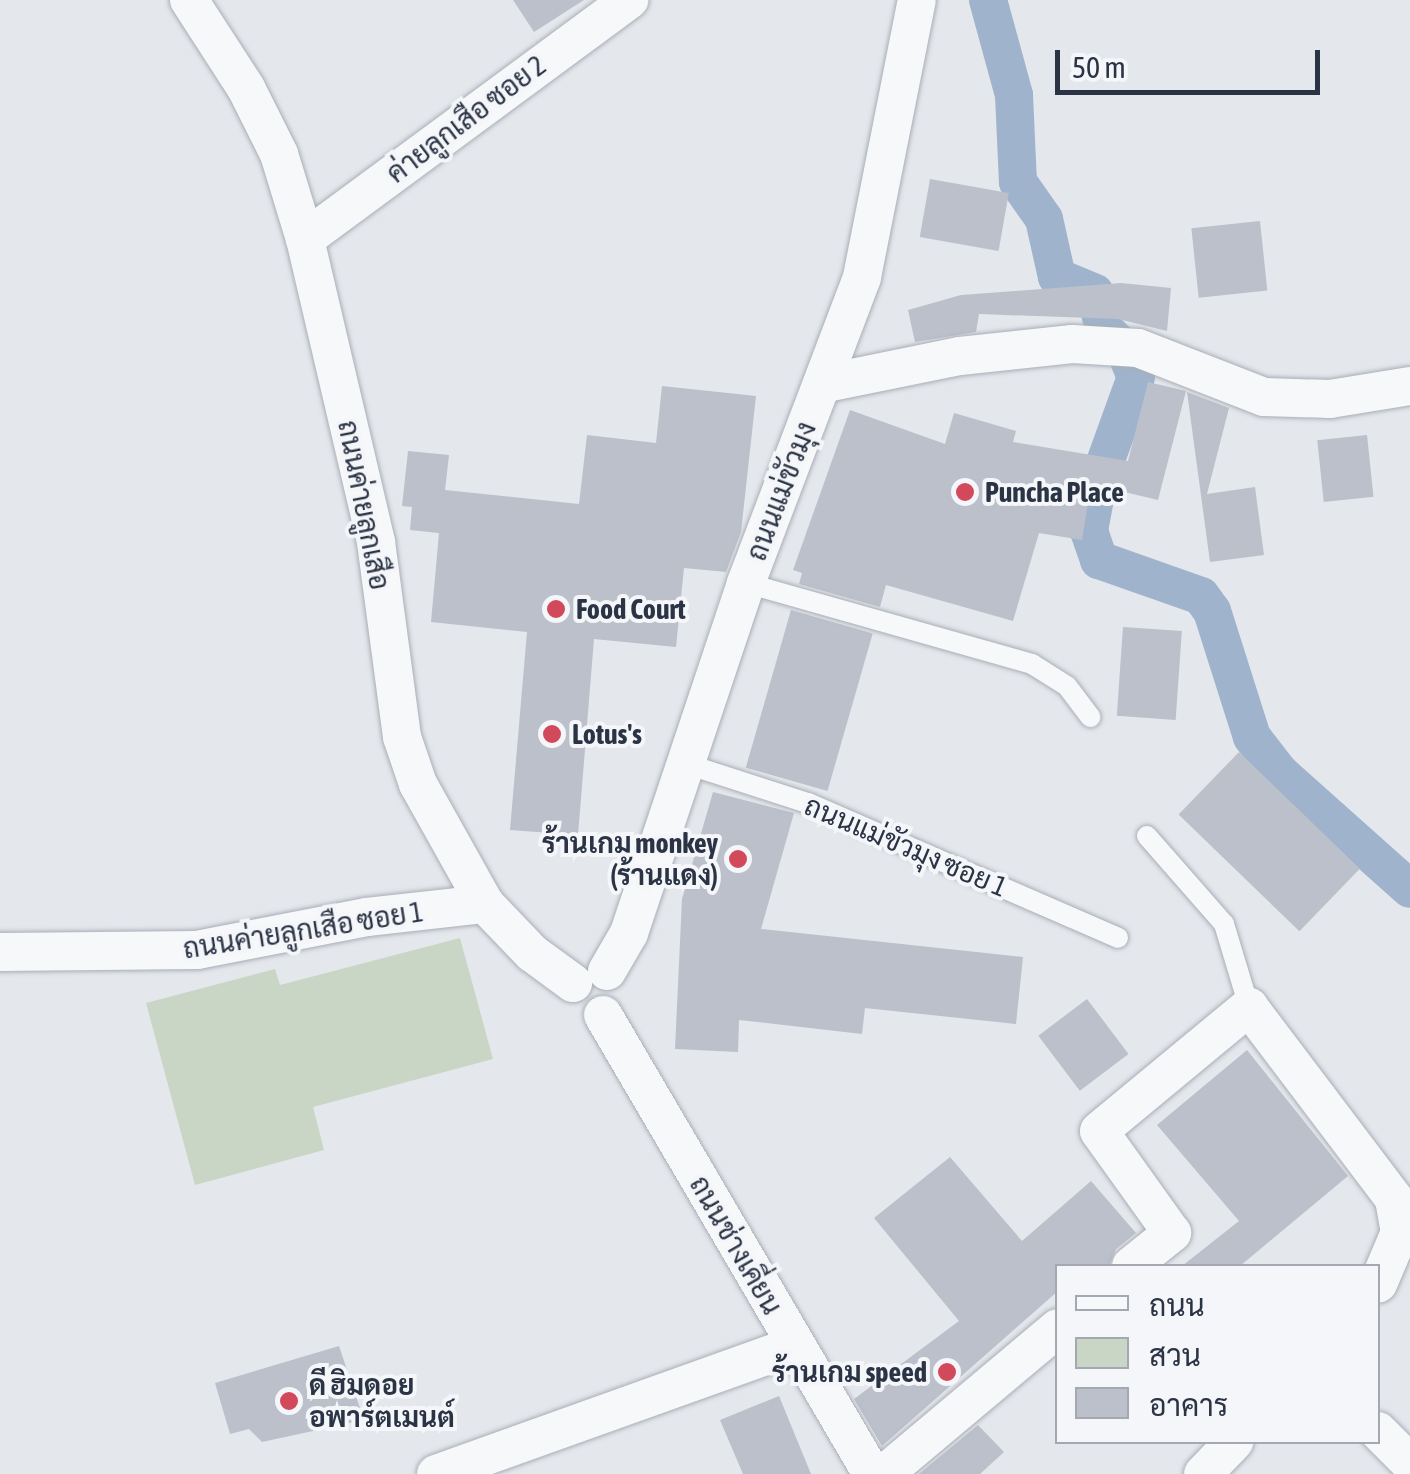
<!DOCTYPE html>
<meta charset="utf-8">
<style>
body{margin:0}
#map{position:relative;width:1410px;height:1474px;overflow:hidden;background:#e4e7ec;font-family:"Asap Condensed",Sarabun,sans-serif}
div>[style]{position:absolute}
.green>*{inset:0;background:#c9d6c5}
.canal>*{height:38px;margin:-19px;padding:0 19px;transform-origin:19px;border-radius:19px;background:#9fb4cc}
.building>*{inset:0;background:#bbc0ca;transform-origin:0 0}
.roads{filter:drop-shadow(0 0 2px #a9aeb7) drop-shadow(0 0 2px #a9aeb7)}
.lane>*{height:20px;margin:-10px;padding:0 10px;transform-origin:10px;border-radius:10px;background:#f7f8fa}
.street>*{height:38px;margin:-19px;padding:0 19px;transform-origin:19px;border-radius:19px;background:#f7f8fa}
.dots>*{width:28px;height:28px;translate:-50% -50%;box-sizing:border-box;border:5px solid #f4f6f9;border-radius:50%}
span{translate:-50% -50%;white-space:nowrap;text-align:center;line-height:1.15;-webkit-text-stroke:8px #f4f6f9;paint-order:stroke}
.street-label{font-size:28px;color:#2b3445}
.poi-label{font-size:28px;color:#2b3445;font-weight:700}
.left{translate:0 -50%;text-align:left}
.right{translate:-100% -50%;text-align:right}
.legend{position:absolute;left:1055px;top:1264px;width:325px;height:180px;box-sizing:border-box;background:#f4f6f9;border:2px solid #a4a8b1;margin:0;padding:12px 18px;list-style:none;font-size:30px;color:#2b3445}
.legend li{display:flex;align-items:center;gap:20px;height:50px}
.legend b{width:50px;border:2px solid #a4a8b1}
.scale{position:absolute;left:1055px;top:50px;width:265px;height:45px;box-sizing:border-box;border:5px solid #2b3445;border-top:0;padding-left:12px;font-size:30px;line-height:35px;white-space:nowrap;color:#2b3445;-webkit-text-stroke:8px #f4f6f9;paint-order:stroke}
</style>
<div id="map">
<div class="green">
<div style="clip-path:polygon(460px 938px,493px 1059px,313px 1107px,324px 1150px,195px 1185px,146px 1003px,275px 969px,280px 985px)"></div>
</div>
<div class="canal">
<div style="left:988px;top:0;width:98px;rotate:74.7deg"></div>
<div style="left:1014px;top:95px;width:87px;rotate:87.4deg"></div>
<div style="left:1018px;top:182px;width:45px;rotate:54.9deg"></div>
<div style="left:1044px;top:219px;width:59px;rotate:77.4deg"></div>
<div style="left:1057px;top:277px;width:41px;rotate:22.8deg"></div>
<div style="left:1095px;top:293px;width:37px;rotate:76deg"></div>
<div style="left:1104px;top:329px;width:28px;rotate:44deg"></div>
<div style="left:1124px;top:348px;width:31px;rotate:68deg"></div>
<div style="left:1136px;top:377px;width:112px;rotate:109.9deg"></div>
<div style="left:1098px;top:482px;width:50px;rotate:100.4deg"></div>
<div style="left:1089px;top:531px;width:31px;rotate:71deg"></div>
<div style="left:1099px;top:560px;width:108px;rotate:19.4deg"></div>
<div style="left:1201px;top:596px;width:19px;rotate:54deg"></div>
<div style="left:1212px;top:611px;width:132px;rotate:72.4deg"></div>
<div style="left:1252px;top:737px;width:46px;rotate:52.1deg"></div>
<div style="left:1280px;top:773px;width:174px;rotate:41.7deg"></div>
</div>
<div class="building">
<div style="clip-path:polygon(513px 0,584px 0,534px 32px)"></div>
<div style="left:930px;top:179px;width:80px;height:59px;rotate:10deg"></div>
<div style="left:1260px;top:221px;width:70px;height:69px;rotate:84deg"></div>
<div style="clip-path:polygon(1121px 283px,1171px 288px,1167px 331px,1118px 319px,979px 314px,976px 332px,915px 342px,908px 310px,961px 295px)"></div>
<div style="clip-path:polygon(1148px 382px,1186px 391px,1158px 500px,1091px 484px,1082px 540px,1039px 533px,1013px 621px,886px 585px,880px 607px,799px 584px,802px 573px,793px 570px,850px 410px,945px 444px,954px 413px,1016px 431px,1013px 442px,1128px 461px)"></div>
<div style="clip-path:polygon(662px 386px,756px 396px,741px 532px,726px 572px,684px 568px,676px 647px,594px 639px,578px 835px,510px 830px,527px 632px,431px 622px,439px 533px,410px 530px,412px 507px,402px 506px,408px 451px,449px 455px,445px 490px,579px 504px,587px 435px,656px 443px)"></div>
<div style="clip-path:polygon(1187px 392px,1229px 408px,1207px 494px,1255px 487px,1264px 555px,1210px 562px)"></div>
<div style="left:1367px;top:435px;width:62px;height:50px;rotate:84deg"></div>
<div style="left:791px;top:610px;width:85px;height:164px;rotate:16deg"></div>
<div style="left:1123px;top:627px;width:59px;height:89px;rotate:4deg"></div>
<div style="left:1239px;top:752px;width:168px;height:87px;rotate:44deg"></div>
<div style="clip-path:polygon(713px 792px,794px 813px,761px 929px,1023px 957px,1016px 1024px,865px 1008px,862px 1034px,739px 1020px,738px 1052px,675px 1049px,682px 899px)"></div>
<div style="left:1087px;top:999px;width:69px;height:61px;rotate:53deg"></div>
<div style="clip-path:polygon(1247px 1050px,1348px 1176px,1240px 1266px,1182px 1266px,1239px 1221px,1157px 1125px)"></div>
<div style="clip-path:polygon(950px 1157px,1022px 1241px,1091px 1181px,1136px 1233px,1116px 1249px,1109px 1266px,1058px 1266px,1058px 1291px,882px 1446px,854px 1399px,959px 1321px,874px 1218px)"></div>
<div style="clip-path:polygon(339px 1346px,364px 1420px,262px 1442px,249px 1429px,230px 1434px,215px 1383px)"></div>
<div style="clip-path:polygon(779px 1396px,811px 1474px,743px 1474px,720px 1420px)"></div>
<div style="clip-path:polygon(978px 1425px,1004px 1452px,980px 1474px,919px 1474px)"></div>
</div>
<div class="roads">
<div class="lane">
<div style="left:746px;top:583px;width:297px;rotate:15.8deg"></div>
<div style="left:1032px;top:664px;width:41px;rotate:32.2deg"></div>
<div style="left:1067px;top:686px;width:39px;rotate:53deg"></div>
<div style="left:690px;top:765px;width:124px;rotate:17.9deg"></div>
<div style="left:808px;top:803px;width:338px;rotate:23.5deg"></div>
<div style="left:1147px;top:836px;width:117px;rotate:48.8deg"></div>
<div style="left:1224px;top:924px;width:87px;rotate:73.2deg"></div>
</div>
<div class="street">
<div style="left:189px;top:0;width:105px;rotate:57.1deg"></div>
<div style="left:246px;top:88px;width:74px;rotate:63.4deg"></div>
<div style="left:279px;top:154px;width:89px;rotate:73deg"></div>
<div style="left:305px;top:239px;width:311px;rotate:76.8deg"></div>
<div style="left:376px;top:542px;width:197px;rotate:82.4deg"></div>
<div style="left:402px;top:737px;width:50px;rotate:71.2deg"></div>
<div style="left:418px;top:784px;width:137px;rotate:60.8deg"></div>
<div style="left:485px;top:904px;width:68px;rotate:46.2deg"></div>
<div style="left:532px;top:953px;width:51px;rotate:36.2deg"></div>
<div style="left:305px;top:239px;width:403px;rotate:-36.4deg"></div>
<div style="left:822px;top:384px;width:141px;rotate:-11.5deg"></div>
<div style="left:960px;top:356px;width:113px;rotate:-6.1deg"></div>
<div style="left:1072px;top:344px;width:66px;rotate:3.5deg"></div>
<div style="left:1138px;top:348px;width:135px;rotate:21.3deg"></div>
<div style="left:1264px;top:397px;width:66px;rotate:1.7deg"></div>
<div style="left:1330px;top:399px;width:81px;rotate:-9.2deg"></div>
<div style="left:0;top:952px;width:197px;rotate:-0.6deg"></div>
<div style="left:197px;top:950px;width:173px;rotate:-11deg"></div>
<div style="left:367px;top:917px;width:119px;rotate:-6.3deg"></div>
<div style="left:607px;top:971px;width:44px;rotate:-59.9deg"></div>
<div style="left:629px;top:933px;width:369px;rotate:-71.5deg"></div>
<div style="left:746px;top:583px;width:327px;rotate:-69.2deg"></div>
<div style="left:862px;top:277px;width:282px;rotate:-78.8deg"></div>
<div style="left:603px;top:1015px;width:532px;rotate:59.63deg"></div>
<div style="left:1131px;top:1266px;width:53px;rotate:-38.8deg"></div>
<div style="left:1172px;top:1233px;width:125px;rotate:-125.6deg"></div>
<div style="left:1099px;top:1131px;width:195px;rotate:-39.6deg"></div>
<div style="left:1249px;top:1007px;width:241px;rotate:52.9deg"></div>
<div style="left:1394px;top:1199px;width:34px;rotate:80deg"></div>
<div style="left:1400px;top:1232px;width:56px;rotate:112.9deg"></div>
<div style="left:1378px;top:1431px;width:45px;rotate:45deg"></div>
<div style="left:436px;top:1474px;width:380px;rotate:-19.7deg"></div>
<div style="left:884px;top:1474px;width:227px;rotate:-40deg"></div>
<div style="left:1203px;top:1474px;width:45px;rotate:-45.9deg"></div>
</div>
</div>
<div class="dots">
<div style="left:965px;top:492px;background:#d1495b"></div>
<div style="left:556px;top:609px;background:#d1495b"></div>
<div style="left:552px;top:734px;background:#d1495b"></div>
<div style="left:738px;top:859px;background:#d1495b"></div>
<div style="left:947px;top:1372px;background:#d1495b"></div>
<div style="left:289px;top:1401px;background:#d1495b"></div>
</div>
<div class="street-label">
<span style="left:466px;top:119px;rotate:-37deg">ค่ายลูกเสือ ซอย 2</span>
<span style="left:781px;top:491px;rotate:-69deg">ถนนแม่ขัวมุง</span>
<span style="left:364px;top:505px;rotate:79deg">ถนนค่ายลูกเสือ</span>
<span style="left:906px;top:846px;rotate:23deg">ถนนแม่ขัวมุง ซอย 1</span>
<span style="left:303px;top:930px;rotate:-9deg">ถนนค่ายลูกเสือ ซอย 1</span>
<span style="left:736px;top:1245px;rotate:60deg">ถนนช่างเคี่ยน</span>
</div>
<div class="poi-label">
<span class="left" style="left:985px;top:492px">Puncha Place</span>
<span class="left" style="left:576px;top:609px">Food Court</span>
<span class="left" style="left:572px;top:734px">Lotus's</span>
<span class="right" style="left:718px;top:859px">ร้านเกม monkey<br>(ร้านแดง)</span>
<span class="right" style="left:927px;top:1372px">ร้านเกม speed</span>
<span class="left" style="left:309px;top:1401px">ดี ฮิมดอย<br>อพาร์ตเมนต์</span>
</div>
<ul class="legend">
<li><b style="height:12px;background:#f7f8fa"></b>ถนน</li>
<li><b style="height:28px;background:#c9d6c5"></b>สวน</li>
<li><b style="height:28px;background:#bbc0ca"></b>อาคาร</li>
</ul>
<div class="scale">50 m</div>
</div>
